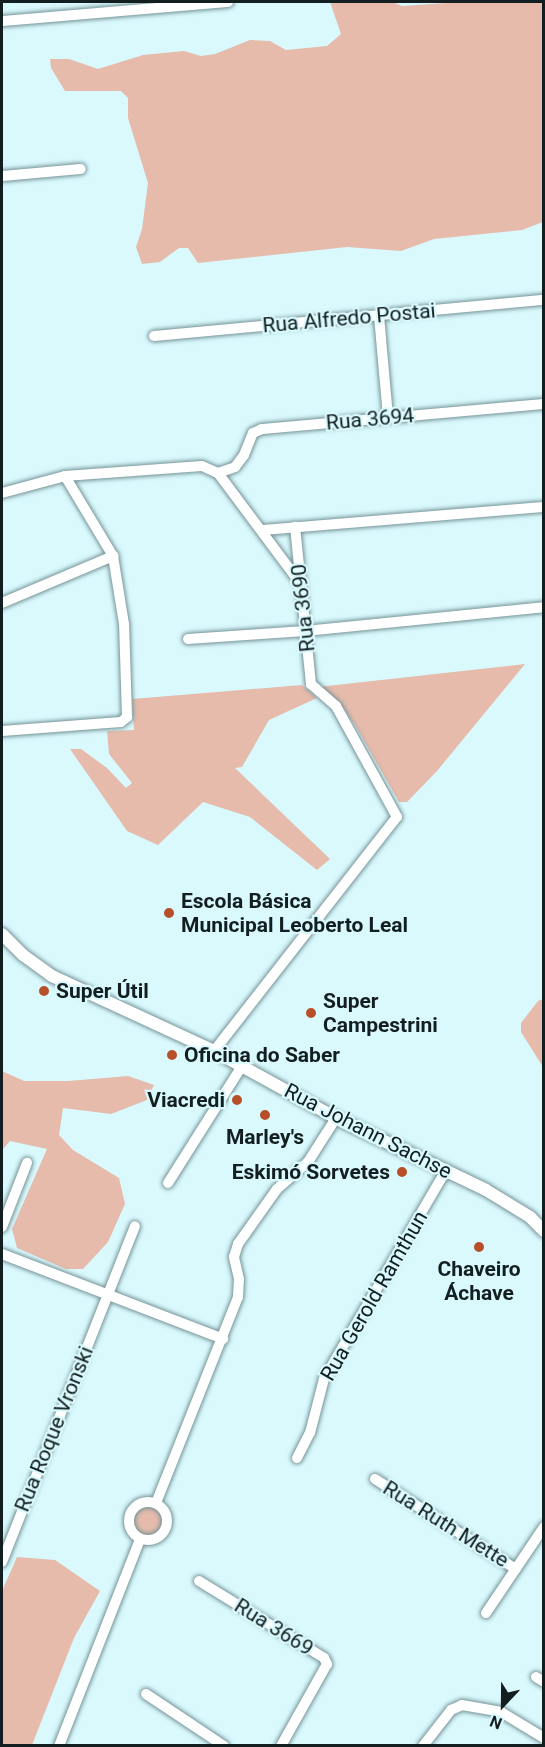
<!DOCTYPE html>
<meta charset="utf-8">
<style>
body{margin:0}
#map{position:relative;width:545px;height:1747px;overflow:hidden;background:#d9f9fd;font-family:Roboto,sans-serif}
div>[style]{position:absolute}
.green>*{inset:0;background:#e6bbac}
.round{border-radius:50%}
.roads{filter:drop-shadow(0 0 2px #779498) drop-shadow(0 0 2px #779498)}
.minor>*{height:10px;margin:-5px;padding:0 5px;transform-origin:5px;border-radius:5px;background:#fff}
.minor>.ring{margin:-5px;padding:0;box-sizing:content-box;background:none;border:10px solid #fff;border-radius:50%}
.tertiary>*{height:12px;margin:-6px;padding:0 6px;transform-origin:6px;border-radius:6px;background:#fff}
.dots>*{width:16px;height:16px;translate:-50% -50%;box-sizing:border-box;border:3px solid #d9f9fd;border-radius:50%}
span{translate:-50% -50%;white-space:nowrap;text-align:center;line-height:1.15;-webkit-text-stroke:4.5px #d9f9fd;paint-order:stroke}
.street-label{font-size:21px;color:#131e20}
.poi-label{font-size:21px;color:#131e20;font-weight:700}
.left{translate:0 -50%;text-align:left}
.right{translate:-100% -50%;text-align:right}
.frame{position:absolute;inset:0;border:3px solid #131e20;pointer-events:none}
.north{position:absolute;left:473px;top:1675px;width:60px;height:60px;-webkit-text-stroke:4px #d9f9fd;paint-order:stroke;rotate:202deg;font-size:16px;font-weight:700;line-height:24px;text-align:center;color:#131e20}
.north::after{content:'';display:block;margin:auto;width:21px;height:27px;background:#131e20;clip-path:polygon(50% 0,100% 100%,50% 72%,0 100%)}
</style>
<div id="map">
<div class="green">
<div style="clip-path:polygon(330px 2px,393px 2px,402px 6px,460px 2px,543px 2px,543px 222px,522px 230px,434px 239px,401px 251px,347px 247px,198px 263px,188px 248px,179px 248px,160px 262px,142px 264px,136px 247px,142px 229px,148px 183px,128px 118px,128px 98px,121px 91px,65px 91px,51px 68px,50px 59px,69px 59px,98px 69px,143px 55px,184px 51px,201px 56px,215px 54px,250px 40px,270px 41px,286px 50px,327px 46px,341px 34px)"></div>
<div style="clip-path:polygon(525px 664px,437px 771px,407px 802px,399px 802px,355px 725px,339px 702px,318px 687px)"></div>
<div style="clip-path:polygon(302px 685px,317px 698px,269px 720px,242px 767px,235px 768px,330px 859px,317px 870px,250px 817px,203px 802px,158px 845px,127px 831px,70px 749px,81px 749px,107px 768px,126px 788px,132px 783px,109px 754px,107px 731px,134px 730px,132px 699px)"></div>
<div style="clip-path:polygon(543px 999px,543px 1067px,521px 1032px,521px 1023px,538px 1001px)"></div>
<div style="clip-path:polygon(2px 1071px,24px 1081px,68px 1081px,128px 1076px,154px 1085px,147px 1100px,111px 1114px,63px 1108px,59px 1135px,73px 1150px,119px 1178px,125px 1204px,108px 1242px,83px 1269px,66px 1269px,17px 1248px,12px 1229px,47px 1149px,10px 1141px,2px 1150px)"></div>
<div class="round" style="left:133px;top:1506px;width:30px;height:30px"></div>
<div style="clip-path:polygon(17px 1557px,55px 1560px,100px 1591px,74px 1638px,32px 1745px,2px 1745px,2px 1591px)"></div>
</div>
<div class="roads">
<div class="minor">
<div style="left:2px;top:21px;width:227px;rotate:-4.8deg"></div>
<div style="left:2px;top:176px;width:79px;rotate:-5.1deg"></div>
<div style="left:379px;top:316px;width:101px;rotate:84.9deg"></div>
<div style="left:154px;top:336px;width:392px;rotate:-5.3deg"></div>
<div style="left:218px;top:473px;width:18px;rotate:-19deg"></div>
<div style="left:235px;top:467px;width:15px;rotate:-53deg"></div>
<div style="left:244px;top:455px;width:24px;rotate:-68deg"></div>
<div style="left:253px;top:433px;width:10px;rotate:-24deg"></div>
<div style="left:262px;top:429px;width:283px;rotate:-5.1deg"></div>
<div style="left:218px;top:473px;width:137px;rotate:53.3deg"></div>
<div style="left:2px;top:493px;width:65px;rotate:-15.1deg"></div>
<div style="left:65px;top:476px;width:137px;rotate:-4.2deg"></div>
<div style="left:202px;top:466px;width:17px;rotate:24deg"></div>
<div style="left:262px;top:530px;width:283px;rotate:-4.7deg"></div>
<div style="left:2px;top:603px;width:121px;rotate:-22.9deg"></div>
<div style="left:188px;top:639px;width:117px;rotate:-3.9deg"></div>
<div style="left:305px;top:631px;width:240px;rotate:-5.7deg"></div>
<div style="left:2px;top:731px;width:119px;rotate:-4.3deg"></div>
<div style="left:121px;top:722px;width:8px;rotate:-40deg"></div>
<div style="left:127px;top:717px;width:93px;rotate:-91.8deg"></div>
<div style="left:124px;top:624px;width:69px;rotate:-99.2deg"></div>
<div style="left:113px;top:556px;width:93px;rotate:-121deg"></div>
<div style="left:214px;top:1051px;width:297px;rotate:-52deg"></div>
<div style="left:397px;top:817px;width:127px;rotate:-118.8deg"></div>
<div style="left:336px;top:706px;width:33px;rotate:-139deg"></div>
<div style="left:311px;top:684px;width:158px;rotate:-95.8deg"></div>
<div style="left:168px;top:1183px;width:138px;rotate:-57.7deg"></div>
<div style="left:2px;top:1227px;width:69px;rotate:-68.7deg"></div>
<div style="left:2px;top:1254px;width:237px;rotate:21deg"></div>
<div style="left:297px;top:1458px;width:28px;rotate:-63deg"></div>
<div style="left:310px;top:1433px;width:56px;rotate:-75.5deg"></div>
<div style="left:324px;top:1379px;width:242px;rotate:-59.7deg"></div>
<div style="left:375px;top:1479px;width:167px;rotate:32.6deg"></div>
<div class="ring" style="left:129px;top:1502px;width:28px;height:28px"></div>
<div style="left:156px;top:1503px;width:222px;rotate:-68.3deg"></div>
<div style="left:238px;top:1297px;width:18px;rotate:-87deg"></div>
<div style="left:239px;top:1279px;width:23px;rotate:-103deg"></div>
<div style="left:234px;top:1257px;width:14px;rotate:-73deg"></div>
<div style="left:238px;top:1244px;width:67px;rotate:-54.7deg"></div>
<div style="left:277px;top:1189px;width:41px;rotate:-41.1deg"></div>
<div style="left:308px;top:1162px;width:52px;rotate:-57.5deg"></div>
<div style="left:2px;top:1562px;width:361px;rotate:-68.4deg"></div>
<div style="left:199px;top:1581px;width:147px;rotate:31.6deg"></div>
<div style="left:324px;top:1658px;width:7px;rotate:63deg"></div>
<div style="left:327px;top:1664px;width:94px;rotate:119.3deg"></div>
<div style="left:486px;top:1613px;width:104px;rotate:-56deg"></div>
<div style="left:536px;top:1677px;width:9px;rotate:32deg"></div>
<div style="left:146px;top:1694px;width:94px;rotate:33.7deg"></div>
<div style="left:59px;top:1746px;width:222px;rotate:-68.6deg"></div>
<div style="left:423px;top:1746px;width:46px;rotate:-52.1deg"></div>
<div style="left:451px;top:1710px;width:12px;rotate:-24deg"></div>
<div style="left:462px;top:1705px;width:40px;rotate:10deg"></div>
<div style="left:501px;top:1712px;width:50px;rotate:31.2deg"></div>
</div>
<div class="tertiary">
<div style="left:2px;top:934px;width:30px;rotate:45deg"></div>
<div style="left:23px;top:955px;width:36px;rotate:36deg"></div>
<div style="left:52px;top:976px;width:179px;rotate:24.8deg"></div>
<div style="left:214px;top:1051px;width:139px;rotate:28.8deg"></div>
<div style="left:336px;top:1118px;width:166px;rotate:25.6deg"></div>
<div style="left:486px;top:1190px;width:52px;rotate:31.5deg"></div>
<div style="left:530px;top:1217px;width:20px;rotate:45deg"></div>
</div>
</div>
<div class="dots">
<div style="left:169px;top:913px;background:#b75028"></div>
<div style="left:44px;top:991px;background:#b75028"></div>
<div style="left:311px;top:1013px;background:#b75028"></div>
<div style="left:172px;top:1055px;background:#b75028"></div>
<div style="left:237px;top:1100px;background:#b75028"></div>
<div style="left:265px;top:1115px;background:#b75028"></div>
<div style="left:402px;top:1172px;background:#b75028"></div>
<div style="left:479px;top:1247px;background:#b75028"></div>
</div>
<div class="street-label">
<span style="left:349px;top:318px;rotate:-5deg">Rua Alfredo Postai</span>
<span style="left:370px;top:419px;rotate:-5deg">Rua 3694</span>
<span style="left:303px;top:608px;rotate:-96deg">Rua 3690</span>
<span style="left:368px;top:1131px;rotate:27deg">Rua Johann Sachse</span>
<span style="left:374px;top:1296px;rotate:-60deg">Rua Gerold Ramthun</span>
<span style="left:54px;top:1429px;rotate:-68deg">Rua Roque Vronski</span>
<span style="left:446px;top:1524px;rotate:32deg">Rua Ruth Mette</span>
<span style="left:274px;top:1627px;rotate:32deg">Rua 3669</span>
</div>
<div class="poi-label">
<span class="left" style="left:181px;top:913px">Escola Básica<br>Municipal Leoberto Leal</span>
<span class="left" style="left:56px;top:991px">Super Útil</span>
<span class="left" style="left:323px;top:1013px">Super<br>Campestrini</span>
<span class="left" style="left:184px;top:1055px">Oficina do Saber</span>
<span class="right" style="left:225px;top:1100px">Viacredi</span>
<span style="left:265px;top:1137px">Marley's</span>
<span class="right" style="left:390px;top:1172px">Eskimó Sorvetes</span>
<span style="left:479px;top:1281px">Chaveiro<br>Áchave</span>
</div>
<div class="frame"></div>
<div class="north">N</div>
</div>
